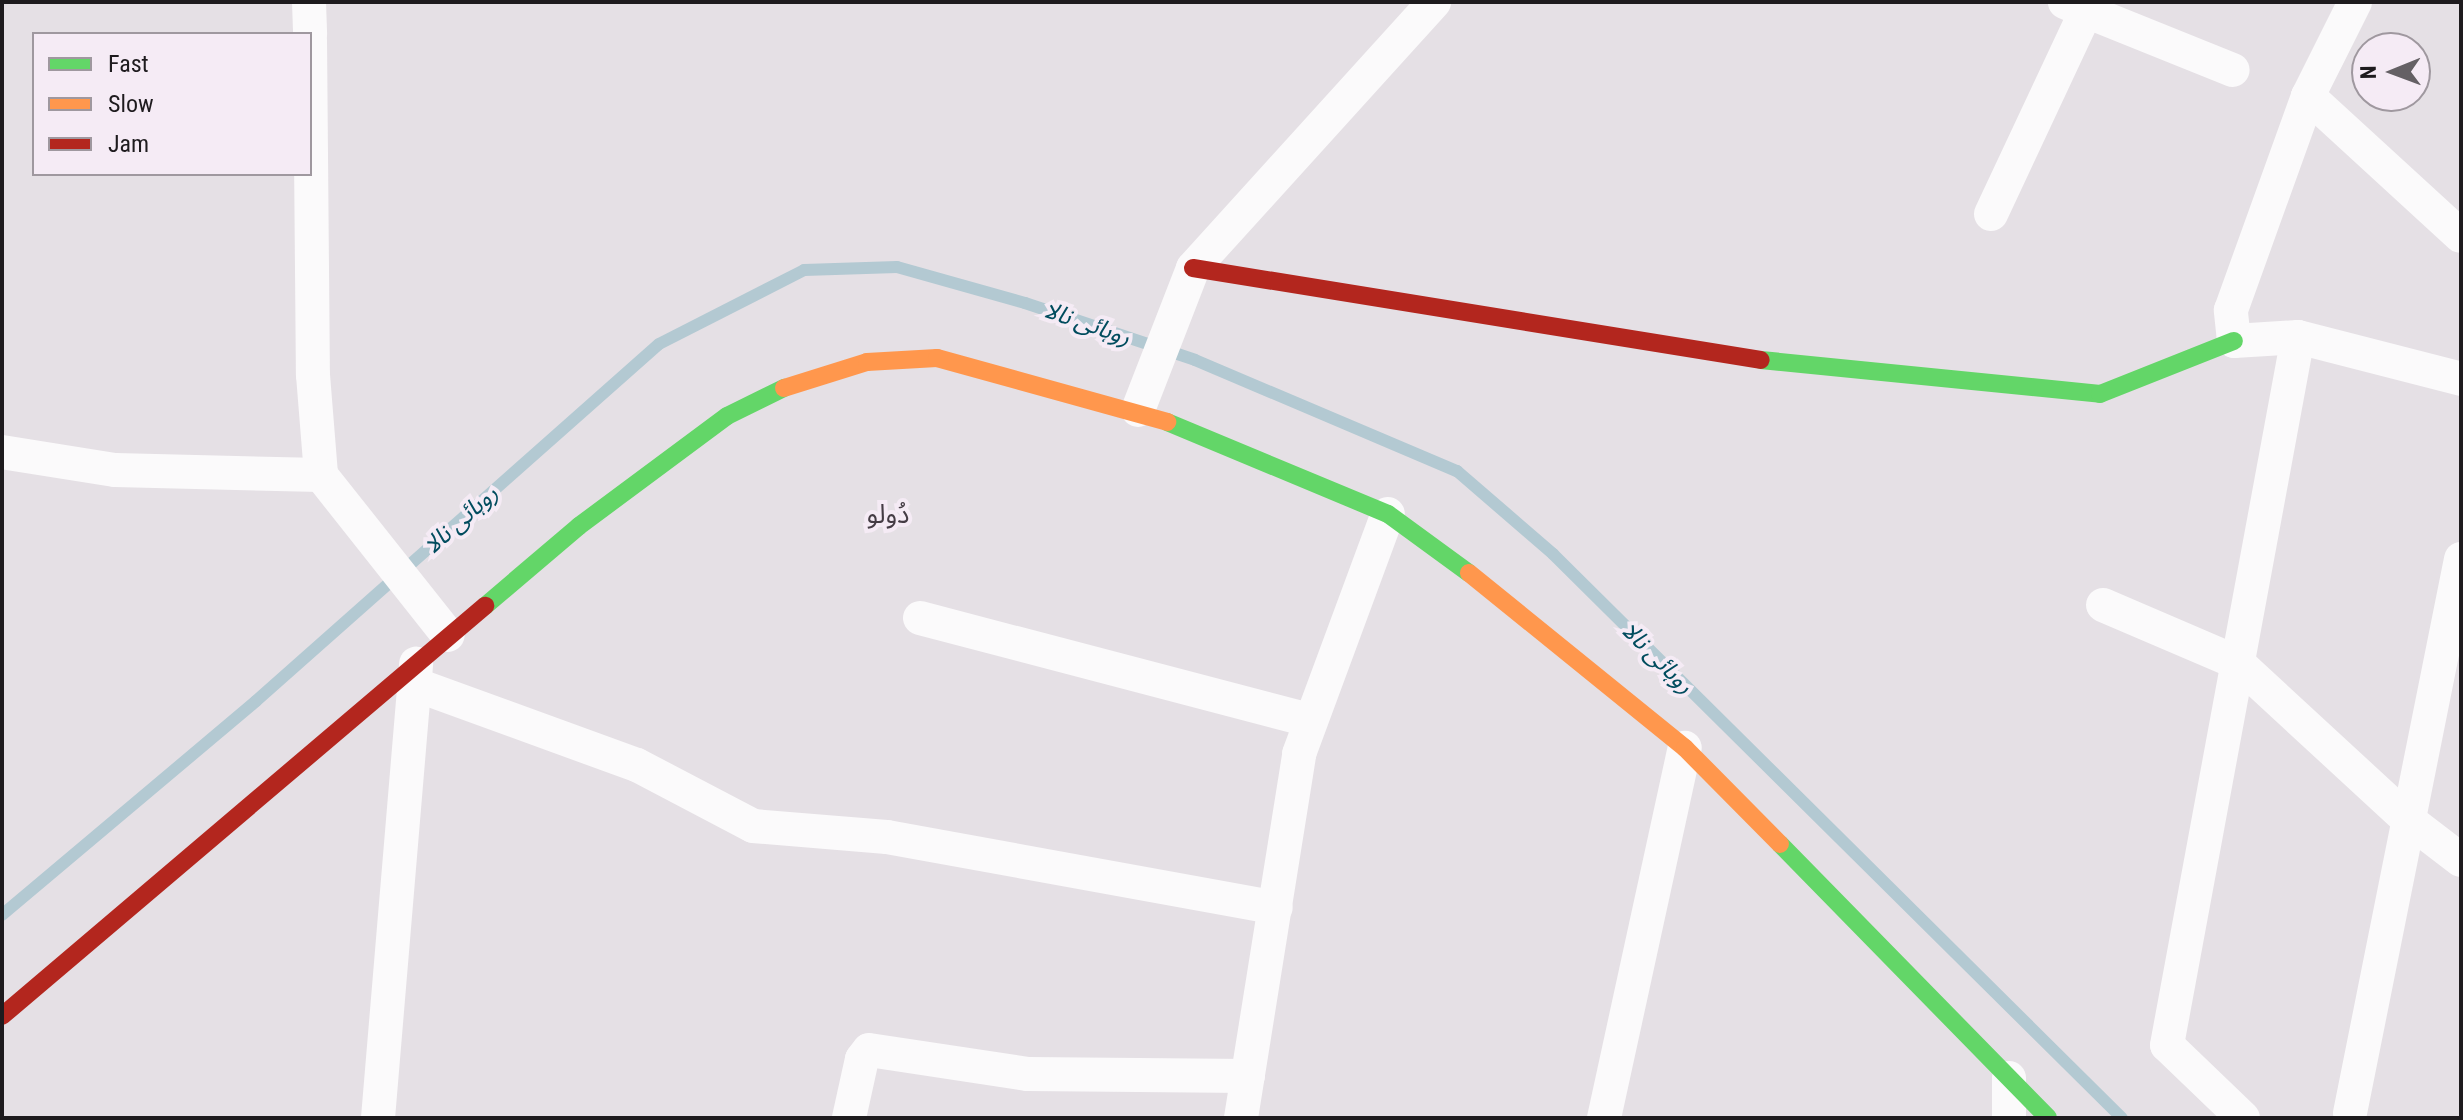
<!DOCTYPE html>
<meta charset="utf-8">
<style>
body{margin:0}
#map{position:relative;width:2463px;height:1120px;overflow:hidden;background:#e5e0e5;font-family:"Roboto Condensed","Noto Sans Arabic",sans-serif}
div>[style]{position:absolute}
.stream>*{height:12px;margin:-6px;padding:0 6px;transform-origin:6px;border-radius:6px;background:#b3c9d2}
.street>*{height:34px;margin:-17px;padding:0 17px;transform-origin:17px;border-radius:17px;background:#fbfafb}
.fast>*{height:18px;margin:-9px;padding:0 9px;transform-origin:9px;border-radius:9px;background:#63d668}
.slow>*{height:18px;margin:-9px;padding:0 9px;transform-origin:9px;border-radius:9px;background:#ff974d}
.jam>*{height:18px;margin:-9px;padding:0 9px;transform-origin:9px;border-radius:9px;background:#b3261e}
span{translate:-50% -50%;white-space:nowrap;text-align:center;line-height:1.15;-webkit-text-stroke:8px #f5ebf5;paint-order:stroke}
.water-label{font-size:24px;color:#014c5e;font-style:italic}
.quarter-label{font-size:26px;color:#443c44}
.frame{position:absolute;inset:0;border:4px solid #1e1b1e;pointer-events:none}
.legend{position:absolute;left:32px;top:32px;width:280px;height:144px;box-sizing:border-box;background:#f5ebf5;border:2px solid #9f989f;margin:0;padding:10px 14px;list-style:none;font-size:24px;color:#1e1b1e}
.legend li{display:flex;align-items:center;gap:16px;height:40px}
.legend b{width:40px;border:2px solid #9f989f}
.north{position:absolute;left:2351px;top:32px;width:80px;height:80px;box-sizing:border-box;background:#f5ebf5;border:2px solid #9f989f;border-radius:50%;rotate:269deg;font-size:22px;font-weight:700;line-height:32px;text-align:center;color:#1e1b1e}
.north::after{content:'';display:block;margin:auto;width:28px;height:36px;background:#646064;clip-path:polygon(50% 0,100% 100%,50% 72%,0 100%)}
</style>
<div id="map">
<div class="stream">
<div style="left:2px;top:915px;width:332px;rotate:-40.1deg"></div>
<div style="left:256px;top:701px;width:538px;rotate:-41.54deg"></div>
<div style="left:659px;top:344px;width:163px;rotate:-27deg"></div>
<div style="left:804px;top:270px;width:93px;rotate:-1.8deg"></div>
<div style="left:897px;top:267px;width:133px;rotate:15.7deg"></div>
<div style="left:1025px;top:303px;width:179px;rotate:18.5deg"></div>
<div style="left:1195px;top:360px;width:285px;rotate:23deg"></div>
<div style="left:1457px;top:471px;width:127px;rotate:40.8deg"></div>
<div style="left:1553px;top:554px;width:801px;rotate:44.75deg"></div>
</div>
<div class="street">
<div style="left:309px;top:2px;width:32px;rotate:88deg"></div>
<div style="left:2086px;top:11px;width:158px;rotate:21.9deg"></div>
<div style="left:310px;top:40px;width:335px;rotate:89.5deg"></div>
<div style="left:313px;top:375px;width:100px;rotate:85.4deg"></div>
<div style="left:321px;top:475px;width:204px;rotate:51.6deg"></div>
<div style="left:2308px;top:96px;width:207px;rotate:42.5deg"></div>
<div style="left:1991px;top:214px;width:224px;rotate:-64.9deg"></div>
<div style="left:2086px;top:11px;width:23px;rotate:-157deg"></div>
<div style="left:2298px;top:337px;width:64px;rotate:176.4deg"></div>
<div style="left:2234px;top:341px;width:31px;rotate:-96deg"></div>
<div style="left:2231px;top:310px;width:227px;rotate:-70.2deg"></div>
<div style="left:2308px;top:96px;width:105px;rotate:-63.4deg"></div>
<div style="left:1138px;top:410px;width:152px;rotate:-68.8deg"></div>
<div style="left:1193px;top:268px;width:359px;rotate:-47.8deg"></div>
<div style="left:2px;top:452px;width:114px;rotate:9.1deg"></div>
<div style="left:115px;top:470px;width:206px;rotate:1.4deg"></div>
<div style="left:2103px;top:605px;width:147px;rotate:23.2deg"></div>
<div style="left:2238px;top:663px;width:229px;rotate:42.7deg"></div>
<div style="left:2406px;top:818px;width:69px;rotate:37.4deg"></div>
<div style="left:920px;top:618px;width:401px;rotate:14.7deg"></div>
<div style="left:414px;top:684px;width:237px;rotate:20deg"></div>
<div style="left:637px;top:765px;width:131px;rotate:27.7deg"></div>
<div style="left:753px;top:826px;width:134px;rotate:4.7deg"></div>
<div style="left:887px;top:837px;width:395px;rotate:10.3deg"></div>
<div style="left:2009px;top:1078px;width:40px;rotate:90deg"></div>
<div style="left:2350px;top:1113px;width:565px;rotate:-78.67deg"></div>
<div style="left:378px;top:1118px;width:456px;rotate:-85.2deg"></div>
<div style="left:849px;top:1118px;width:60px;rotate:-77.6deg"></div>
<div style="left:862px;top:1059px;width:11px;rotate:-52deg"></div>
<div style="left:869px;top:1050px;width:161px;rotate:8.6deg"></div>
<div style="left:1028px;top:1074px;width:220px;rotate:0.5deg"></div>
<div style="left:1241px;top:1118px;width:369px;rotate:-80.9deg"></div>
<div style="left:1299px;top:754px;width:256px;rotate:-69.7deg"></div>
<div style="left:1604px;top:1118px;width:379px;rotate:-77.7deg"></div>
<div style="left:2243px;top:1118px;width:105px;rotate:-136.2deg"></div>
<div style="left:2167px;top:1045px;width:720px;rotate:-79.52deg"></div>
<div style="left:2298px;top:337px;width:168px;rotate:14.4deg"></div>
</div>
<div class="fast">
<div style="left:1761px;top:360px;width:341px;rotate:5.7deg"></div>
<div style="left:2100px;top:394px;width:144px;rotate:-21.6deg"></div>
<div style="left:1167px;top:422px;width:239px;rotate:22.6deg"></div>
<div style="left:1388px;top:514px;width:100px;rotate:36.1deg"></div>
<div style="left:485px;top:606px;width:123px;rotate:-40.4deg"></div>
<div style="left:579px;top:526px;width:184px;rotate:-36.6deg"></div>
<div style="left:727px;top:416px;width:64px;rotate:-26.2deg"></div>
<div style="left:1780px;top:844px;width:383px;rotate:45.6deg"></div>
</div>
<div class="slow">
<div style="left:784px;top:388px;width:87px;rotate:-17.4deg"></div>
<div style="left:867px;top:362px;width:70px;rotate:-3.3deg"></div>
<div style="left:937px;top:358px;width:239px;rotate:15.5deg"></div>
<div style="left:1469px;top:573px;width:278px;rotate:39deg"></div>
<div style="left:1685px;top:748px;width:135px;rotate:45.3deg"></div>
</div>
<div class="jam">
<div style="left:1193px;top:268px;width:575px;rotate:9.2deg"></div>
<div style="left:2px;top:1016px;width:634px;rotate:-40.33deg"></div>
</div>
<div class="water-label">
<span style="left:1087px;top:324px;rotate:19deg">روہائی نالا</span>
<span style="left:461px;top:520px;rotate:-42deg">روہائی نالا</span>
<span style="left:1657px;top:658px;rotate:45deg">روہائی نالا</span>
</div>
<div class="quarter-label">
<span style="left:888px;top:515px">دُولو</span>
</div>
<div class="frame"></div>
<ul class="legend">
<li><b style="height:10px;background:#63d668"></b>Fast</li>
<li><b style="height:10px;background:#ff974d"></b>Slow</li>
<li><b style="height:10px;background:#b3261e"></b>Jam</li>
</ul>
<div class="north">N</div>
</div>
